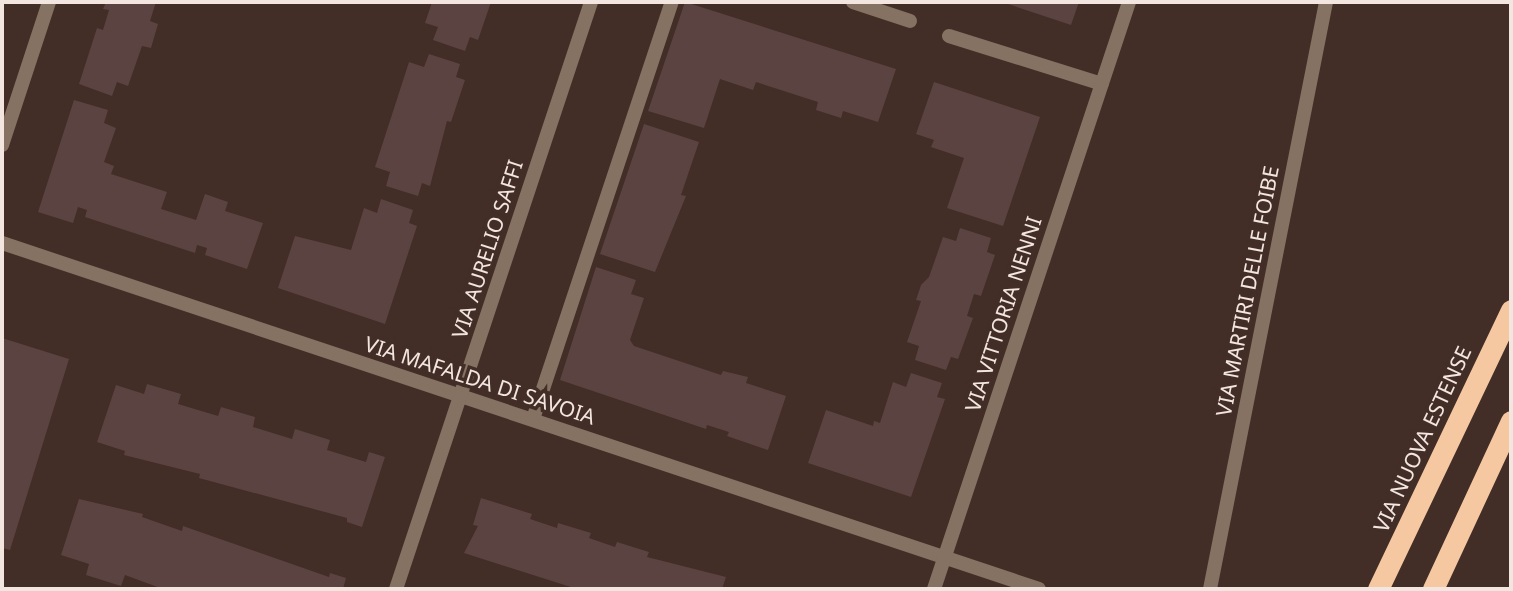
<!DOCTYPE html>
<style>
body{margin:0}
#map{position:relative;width:1513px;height:591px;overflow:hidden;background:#422e26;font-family:"Noto Sans",sans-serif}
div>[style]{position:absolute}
.building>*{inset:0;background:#5b4342}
.lane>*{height:14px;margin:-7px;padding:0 7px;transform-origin:7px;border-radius:7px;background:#857263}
.street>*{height:14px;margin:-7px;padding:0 7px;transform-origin:7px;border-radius:7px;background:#857263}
.highway>*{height:21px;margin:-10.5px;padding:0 10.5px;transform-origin:10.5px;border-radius:10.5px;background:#f5c8a1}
span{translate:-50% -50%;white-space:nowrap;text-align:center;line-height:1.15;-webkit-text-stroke:7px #422e26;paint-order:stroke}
.street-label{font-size:21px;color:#f3e5e0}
.frame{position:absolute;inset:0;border:4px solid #f3e5e0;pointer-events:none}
</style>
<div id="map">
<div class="building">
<div style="clip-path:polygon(106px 2px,156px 2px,150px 21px,158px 24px,151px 48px,142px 46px,128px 86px,117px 82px,112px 96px,79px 84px,97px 28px,103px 30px,109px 10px,103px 9px)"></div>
<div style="clip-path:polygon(432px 2px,491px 2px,478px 40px,470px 37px,465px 51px,433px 40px,438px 27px,425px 23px)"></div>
<div style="clip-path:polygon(685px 2px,896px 69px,878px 122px,843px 111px,841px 118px,816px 110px,818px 102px,756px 82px,753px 90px,720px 79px,704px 128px,648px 111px)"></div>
<div style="clip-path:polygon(1002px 2px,1079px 2px,1071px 25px)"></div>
<div style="clip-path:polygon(429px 54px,460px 64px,456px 77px,465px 80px,451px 122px,447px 121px,430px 186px,422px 183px,418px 196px,386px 186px,390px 172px,375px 167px,409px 62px,424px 67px)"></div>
<div style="clip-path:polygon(934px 82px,1040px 117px,1003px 226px,947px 208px,964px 158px,931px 147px,934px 140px,916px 134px)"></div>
<div style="clip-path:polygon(74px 100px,108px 110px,104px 123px,116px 128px,104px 162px,114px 166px,111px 174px,167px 192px,161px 209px,196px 220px,205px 194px,228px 202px,225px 211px,263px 223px,247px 269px,205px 255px,207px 248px,197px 245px,195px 253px,85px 217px,87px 210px,78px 207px,73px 223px,38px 212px)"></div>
<div style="clip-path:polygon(644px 124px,699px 142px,681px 195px,686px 196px,655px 272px,600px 254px)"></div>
<div style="clip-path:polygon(381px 199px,413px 210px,409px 223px,417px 226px,385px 324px,278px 288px,295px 236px,351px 250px,364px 208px,377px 213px)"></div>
<div style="clip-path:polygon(960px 228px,991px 238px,987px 252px,995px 255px,981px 296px,974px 294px,967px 316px,973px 318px,958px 359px,951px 357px,946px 370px,915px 360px,919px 346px,907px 342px,921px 301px,916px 300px,921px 285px,929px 277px,943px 237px,956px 241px)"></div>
<div style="clip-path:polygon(596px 267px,636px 280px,631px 294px,644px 298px,630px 340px,634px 346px,721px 375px,723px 371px,748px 377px,746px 383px,786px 396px,768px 450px,727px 436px,729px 432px,707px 425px,706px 429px,560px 380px)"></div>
<div style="clip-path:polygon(2px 338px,69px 359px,10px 550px,2px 548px)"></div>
<div style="clip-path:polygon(911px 373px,942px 383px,937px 397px,945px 399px,911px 497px,808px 463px,826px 410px,873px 426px,874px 421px,880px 423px,893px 382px,906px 387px)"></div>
<div style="clip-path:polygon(147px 384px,181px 394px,178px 404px,218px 416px,221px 407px,255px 417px,253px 427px,292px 439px,295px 429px,330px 440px,327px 450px,366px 462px,369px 452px,385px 457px,362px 527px,347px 522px,347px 518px,199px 478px,200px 474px,124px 455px,125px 451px,97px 442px,116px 385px,144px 394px)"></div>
<div style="clip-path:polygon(481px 498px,532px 514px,530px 519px,557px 528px,558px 523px,591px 533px,589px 538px,615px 547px,617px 542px,649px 552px,647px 557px,726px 577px,722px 589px,577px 589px,464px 553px,478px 526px,473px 525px)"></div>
<div style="clip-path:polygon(79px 499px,143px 514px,142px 517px,182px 531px,183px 526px,329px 577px,330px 573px,346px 578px,343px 589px,163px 589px,125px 575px,121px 586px,86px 575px,89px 564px,61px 555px)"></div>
</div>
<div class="lane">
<div style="left:533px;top:419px;width:440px;rotate:-71.6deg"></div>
</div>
<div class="street">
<div style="left:853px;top:2px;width:60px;rotate:18.4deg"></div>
<div style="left:949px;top:36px;width:160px;rotate:17.4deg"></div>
<div style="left:2px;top:145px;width:151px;rotate:-71.8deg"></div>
<div style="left:2px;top:243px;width:1093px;rotate:18.45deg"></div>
<div style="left:396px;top:589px;width:619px;rotate:-71.62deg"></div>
<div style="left:934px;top:589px;width:619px;rotate:-71.62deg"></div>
<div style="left:1210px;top:589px;width:598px;rotate:-78.82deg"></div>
</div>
<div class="highway">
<div style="left:1378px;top:589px;width:309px;rotate:-64.5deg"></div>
<div style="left:1433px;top:589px;width:185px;rotate:-65.1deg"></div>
</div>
<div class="street-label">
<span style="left:487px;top:249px;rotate:-72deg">VIA AURELIO SAFFI</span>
<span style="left:1247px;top:291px;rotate:-79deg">VIA MARTIRI DELLE FOIBE</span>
<span style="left:1003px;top:314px;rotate:-72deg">VIA VITTORIA NENNI</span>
<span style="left:480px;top:380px;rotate:18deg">VIA MAFALDA DI SAVOIA</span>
<span style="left:1422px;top:439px;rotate:-65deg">VIA NUOVA ESTENSE</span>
</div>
<div class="frame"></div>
</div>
